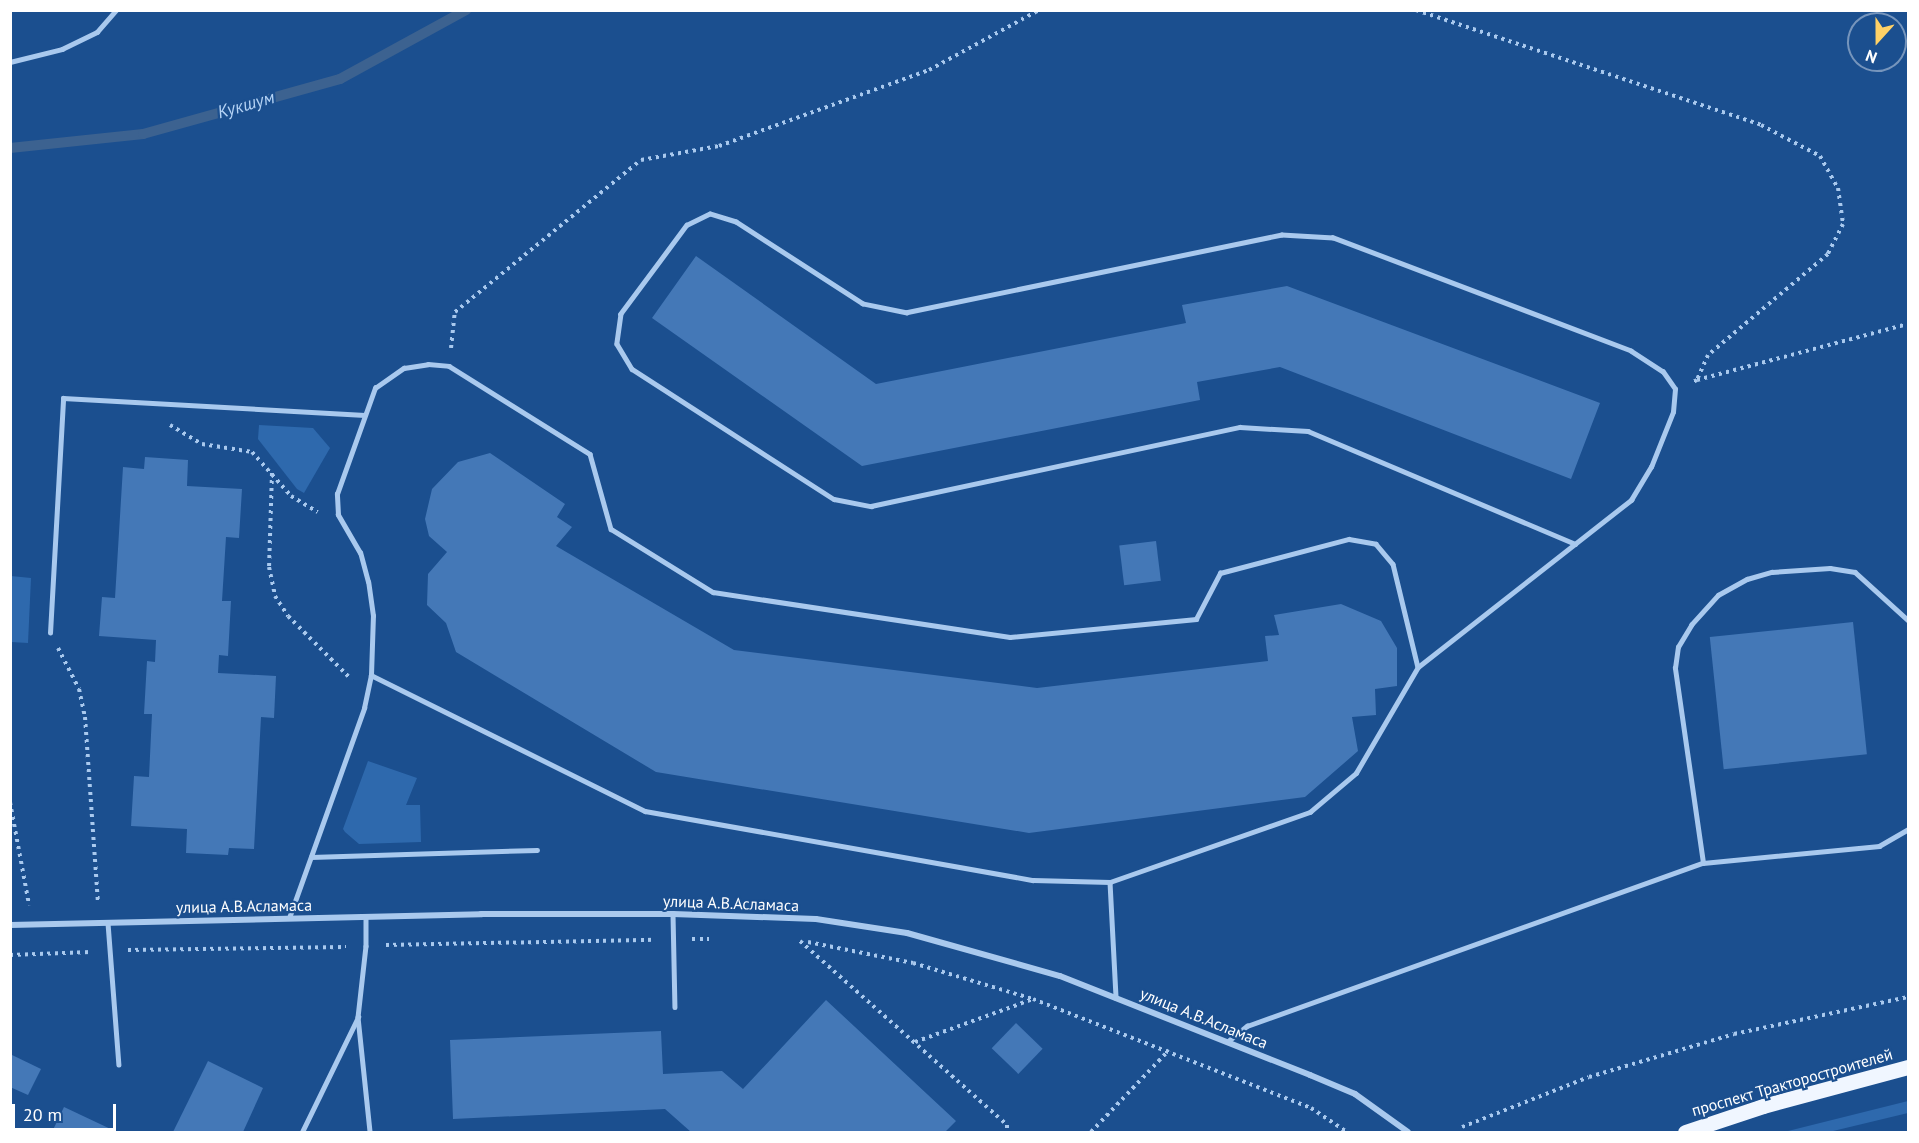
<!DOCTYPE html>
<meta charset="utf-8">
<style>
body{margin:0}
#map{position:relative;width:1919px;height:1143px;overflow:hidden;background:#1b4f8f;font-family:"PT Sans",sans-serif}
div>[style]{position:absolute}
.green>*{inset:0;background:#2e69ad}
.stream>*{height:10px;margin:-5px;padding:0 5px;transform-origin:5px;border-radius:5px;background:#3c6290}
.building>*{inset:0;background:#4478b7;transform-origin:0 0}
.path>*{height:4px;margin-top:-2px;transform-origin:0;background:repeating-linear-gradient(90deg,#a9c9ee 0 3px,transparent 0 7.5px)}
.service>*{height:4.5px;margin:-2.25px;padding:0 2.25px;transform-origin:2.25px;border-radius:2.25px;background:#a9c9ee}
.minor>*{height:6px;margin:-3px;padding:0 3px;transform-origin:3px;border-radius:3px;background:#a9c9ee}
.primary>*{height:15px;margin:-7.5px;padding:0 7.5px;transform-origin:7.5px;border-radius:7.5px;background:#f0f6ff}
span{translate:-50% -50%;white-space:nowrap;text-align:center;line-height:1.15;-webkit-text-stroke:4.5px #1b4f8f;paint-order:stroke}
.street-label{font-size:16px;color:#fff}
.water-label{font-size:18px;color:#b5d3f5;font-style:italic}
.frame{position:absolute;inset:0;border:12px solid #fff;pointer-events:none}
.north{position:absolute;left:1847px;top:12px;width:60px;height:60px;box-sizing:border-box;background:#1b4f8f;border:2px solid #7695bc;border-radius:50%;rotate:201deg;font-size:16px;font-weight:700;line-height:24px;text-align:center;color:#fff}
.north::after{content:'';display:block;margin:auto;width:21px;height:27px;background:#ffd166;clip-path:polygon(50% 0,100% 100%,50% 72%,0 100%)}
.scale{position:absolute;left:12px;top:1104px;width:104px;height:27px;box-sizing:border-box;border:3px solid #fff;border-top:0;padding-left:8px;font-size:18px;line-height:21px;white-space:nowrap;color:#fff;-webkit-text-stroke:4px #1b4f8f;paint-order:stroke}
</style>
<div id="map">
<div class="green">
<div style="clip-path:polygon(259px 425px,313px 428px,330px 448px,304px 493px,297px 489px,258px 439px)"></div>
<div style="clip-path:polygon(11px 576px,31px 578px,28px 643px,11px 642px)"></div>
<div style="clip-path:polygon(368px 761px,417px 778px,406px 805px,420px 805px,421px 842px,359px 844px,345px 832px,343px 829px)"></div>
<div style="clip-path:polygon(1908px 1101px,1908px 1113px,1829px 1132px,1784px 1132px)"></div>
</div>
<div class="stream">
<div style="left:10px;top:148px;width:134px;rotate:-6deg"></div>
<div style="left:143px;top:134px;width:205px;rotate:-15.6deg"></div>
<div style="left:340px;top:79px;width:144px;rotate:-28.7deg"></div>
</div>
<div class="building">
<div style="clip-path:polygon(696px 256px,876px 384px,1186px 323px,1182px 305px,1287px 286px,1600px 403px,1571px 479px,1280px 367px,1197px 382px,1200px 400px,862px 466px,652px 318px)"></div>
<div style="clip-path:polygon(490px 453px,565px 504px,557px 517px,572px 527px,556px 546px,734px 650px,1037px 688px,1268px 661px,1265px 636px,1279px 635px,1274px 615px,1341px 604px,1381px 621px,1397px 648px,1397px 686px,1375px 689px,1376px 715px,1352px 717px,1358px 751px,1305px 797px,1029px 833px,656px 772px,456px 652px,446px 623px,427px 605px,428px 574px,447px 552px,429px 536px,425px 519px,432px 489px,458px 462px)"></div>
<div style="clip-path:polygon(145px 457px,188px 460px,187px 486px,242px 489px,239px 538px,226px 537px,222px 601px,231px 601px,228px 656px,219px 655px,218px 673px,276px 676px,274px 718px,261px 717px,254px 849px,229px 848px,228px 855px,186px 853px,187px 829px,131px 826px,134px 776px,149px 777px,152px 714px,144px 714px,147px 661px,155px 662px,156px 640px,99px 636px,102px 597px,115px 598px,123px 467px,144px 469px)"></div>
<div style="left:1156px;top:541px;width:40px;height:37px;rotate:83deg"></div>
<div style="left:1853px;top:622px;width:133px;height:144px;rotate:84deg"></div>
<div style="clip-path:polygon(826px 1000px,956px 1121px,945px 1132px,691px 1132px,665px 1109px,453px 1119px,450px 1040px,661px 1031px,663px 1074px,722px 1071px,743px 1089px)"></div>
<div style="left:1016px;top:1023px;width:37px;height:35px;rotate:44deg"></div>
<div style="clip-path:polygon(10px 1054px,41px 1069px,28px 1095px,10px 1087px)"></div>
<div style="clip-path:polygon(208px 1061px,263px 1088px,243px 1132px,173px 1132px)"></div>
<div style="clip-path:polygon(64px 1107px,117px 1132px,52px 1132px)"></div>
</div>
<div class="path">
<div style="left:1416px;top:10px;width:364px;rotate:18.4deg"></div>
<div style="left:1761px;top:125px;width:67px;rotate:27.7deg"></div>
<div style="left:1820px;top:156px;width:37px;rotate:61deg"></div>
<div style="left:1838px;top:188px;width:36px;rotate:82deg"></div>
<div style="left:1843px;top:224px;width:34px;rotate:117deg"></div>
<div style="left:1828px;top:254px;width:157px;rotate:139.9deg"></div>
<div style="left:1708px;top:355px;width:27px;rotate:114deg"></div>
<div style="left:1697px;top:380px;width:4px;rotate:153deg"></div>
<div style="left:451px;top:348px;width:36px;rotate:-84deg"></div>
<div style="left:455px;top:312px;width:240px;rotate:-39.3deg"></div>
<div style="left:641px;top:160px;width:79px;rotate:-10.2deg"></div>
<div style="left:719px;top:146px;width:223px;rotate:-19.9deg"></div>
<div style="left:929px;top:70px;width:125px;rotate:-28.6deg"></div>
<div style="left:1697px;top:380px;width:218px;rotate:-14.9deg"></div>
<div style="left:170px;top:425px;width:37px;rotate:31deg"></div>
<div style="left:202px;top:444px;width:51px;rotate:9.1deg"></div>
<div style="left:252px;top:452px;width:59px;rotate:48.4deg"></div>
<div style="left:291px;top:496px;width:31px;rotate:31deg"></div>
<div style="left:272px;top:473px;width:94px;rotate:91.8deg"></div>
<div style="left:269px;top:567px;width:30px;rotate:78deg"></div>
<div style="left:275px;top:596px;width:24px;rotate:57deg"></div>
<div style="left:288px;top:616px;width:88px;rotate:45deg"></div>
<div style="left:58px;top:648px;width:46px;rotate:62.9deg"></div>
<div style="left:79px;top:689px;width:29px;rotate:78deg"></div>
<div style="left:85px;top:717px;width:184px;rotate:86deg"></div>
<div style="left:10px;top:802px;width:105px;rotate:79.5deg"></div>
<div style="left:692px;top:939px;width:17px"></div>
<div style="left:800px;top:941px;width:277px;rotate:41.6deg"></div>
<div style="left:1007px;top:1125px;width:7px;rotate:90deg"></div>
<div style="left:808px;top:942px;width:107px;rotate:11.3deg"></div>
<div style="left:913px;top:963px;width:125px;rotate:16.7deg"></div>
<div style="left:1033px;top:999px;width:299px;rotate:21.4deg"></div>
<div style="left:1311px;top:1108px;width:43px;rotate:33.7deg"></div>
<div style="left:386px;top:945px;width:269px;rotate:-1.1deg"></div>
<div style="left:128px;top:950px;width:218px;rotate:-0.8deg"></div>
<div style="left:10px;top:955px;width:81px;rotate:-2.1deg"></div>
<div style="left:915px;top:1042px;width:126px;rotate:-20deg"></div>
<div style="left:1462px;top:1127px;width:136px;rotate:-21.5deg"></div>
<div style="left:1589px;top:1077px;width:151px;rotate:-16.5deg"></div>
<div style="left:1734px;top:1034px;width:178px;rotate:-12deg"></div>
<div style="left:1091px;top:1132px;width:113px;rotate:-46.4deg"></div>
</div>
<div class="service">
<div style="left:10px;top:62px;width:54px;rotate:-14deg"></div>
<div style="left:62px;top:49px;width:39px;rotate:-26deg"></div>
<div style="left:97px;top:32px;width:29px;rotate:-49deg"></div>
<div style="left:50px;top:633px;width:235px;rotate:-86.8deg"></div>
<div style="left:63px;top:398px;width:302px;rotate:3.2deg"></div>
<div style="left:371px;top:675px;width:306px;rotate:26.4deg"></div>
<div style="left:645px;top:811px;width:394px;rotate:10.1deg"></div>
<div style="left:1033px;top:880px;width:77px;rotate:1.5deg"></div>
<div style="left:1110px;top:882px;width:212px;rotate:-19.3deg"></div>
<div style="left:1310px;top:812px;width:60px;rotate:-40.3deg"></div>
<div style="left:1356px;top:773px;width:123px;rotate:-59.7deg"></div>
<div style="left:1418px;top:667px;width:271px;rotate:-38.1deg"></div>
<div style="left:1631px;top:500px;width:39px;rotate:-59deg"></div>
<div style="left:1651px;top:467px;width:59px;rotate:-68.2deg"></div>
<div style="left:1673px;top:412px;width:23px;rotate:-85deg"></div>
<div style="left:1675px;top:389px;width:21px;rotate:-125deg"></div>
<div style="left:1663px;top:372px;width:38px;rotate:-147deg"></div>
<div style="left:1631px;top:351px;width:319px;rotate:-159.2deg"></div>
<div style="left:1333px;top:238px;width:51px;rotate:-176.6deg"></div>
<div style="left:1282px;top:235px;width:383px;rotate:168.3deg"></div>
<div style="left:907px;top:313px;width:45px;rotate:-168.4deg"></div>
<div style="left:863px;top:304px;width:151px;rotate:-147.2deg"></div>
<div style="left:736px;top:222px;width:27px;rotate:-163deg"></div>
<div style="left:710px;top:214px;width:25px;rotate:154deg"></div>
<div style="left:687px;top:225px;width:111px;rotate:126.6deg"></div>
<div style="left:621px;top:314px;width:30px;rotate:98deg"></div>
<div style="left:617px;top:344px;width:29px;rotate:59deg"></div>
<div style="left:632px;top:369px;width:240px;rotate:32.8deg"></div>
<div style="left:834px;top:499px;width:38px;rotate:11deg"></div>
<div style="left:871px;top:506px;width:377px;rotate:-12.1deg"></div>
<div style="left:1240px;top:427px;width:68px;rotate:3.4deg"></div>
<div style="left:1308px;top:431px;width:290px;rotate:22.9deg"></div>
<div style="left:311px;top:857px;width:226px;rotate:-1.8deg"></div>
<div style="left:1703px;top:863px;width:197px;rotate:-98.2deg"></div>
<div style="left:1675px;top:668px;width:21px;rotate:-82deg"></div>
<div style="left:1678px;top:647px;width:26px;rotate:-59deg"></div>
<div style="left:1691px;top:625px;width:40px;rotate:-48deg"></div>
<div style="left:1718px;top:595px;width:33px;rotate:-29deg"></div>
<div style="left:1747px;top:579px;width:26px;rotate:-16deg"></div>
<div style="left:1772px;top:572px;width:58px;rotate:-3.9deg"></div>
<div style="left:1830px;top:568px;width:25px;rotate:9deg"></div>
<div style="left:1855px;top:572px;width:72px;rotate:42.2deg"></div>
<div style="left:1110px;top:882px;width:116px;rotate:87deg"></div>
<div style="left:673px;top:914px;width:93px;rotate:88.8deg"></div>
<div style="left:366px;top:917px;width:29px;rotate:90deg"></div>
<div style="left:366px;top:946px;width:71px;rotate:96.4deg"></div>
<div style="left:358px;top:1017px;width:116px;rotate:84deg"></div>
<div style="left:289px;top:918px;width:223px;rotate:-70.3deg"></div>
<div style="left:364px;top:708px;width:34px;rotate:-78deg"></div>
<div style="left:371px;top:675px;width:59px;rotate:-88.1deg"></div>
<div style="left:373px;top:616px;width:34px;rotate:-98deg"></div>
<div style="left:368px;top:582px;width:30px;rotate:-105deg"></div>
<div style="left:360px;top:553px;width:44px;rotate:-120.1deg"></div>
<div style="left:338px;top:515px;width:21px;rotate:-93deg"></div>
<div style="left:337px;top:494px;width:113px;rotate:-70.3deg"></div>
<div style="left:375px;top:388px;width:35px;rotate:-35deg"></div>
<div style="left:404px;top:368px;width:24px;rotate:-9deg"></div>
<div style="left:428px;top:364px;width:21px;rotate:5deg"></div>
<div style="left:449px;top:366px;width:166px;rotate:32deg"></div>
<div style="left:590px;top:454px;width:78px;rotate:74.4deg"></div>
<div style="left:611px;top:529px;width:120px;rotate:31.7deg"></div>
<div style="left:713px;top:592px;width:300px;rotate:8.6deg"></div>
<div style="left:1010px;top:637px;width:187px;rotate:-5.5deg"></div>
<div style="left:1196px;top:619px;width:52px;rotate:-62.4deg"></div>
<div style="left:1220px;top:573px;width:133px;rotate:-14.8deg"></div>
<div style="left:1349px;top:539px;width:27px;rotate:10deg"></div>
<div style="left:1376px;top:544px;width:26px;rotate:50deg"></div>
<div style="left:1393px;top:564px;width:106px;rotate:76.4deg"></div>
<div style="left:108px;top:923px;width:142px;rotate:85.6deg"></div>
<div style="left:1227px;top:1042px;width:26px;rotate:-39deg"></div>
<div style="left:1247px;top:1026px;width:484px;rotate:-19.7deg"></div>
<div style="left:1703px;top:863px;width:177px;rotate:-5.5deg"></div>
<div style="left:1879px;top:846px;width:34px;rotate:-30deg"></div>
<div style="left:302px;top:1132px;width:128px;rotate:-64deg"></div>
</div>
<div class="minor">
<div style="left:10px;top:925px;width:471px;rotate:-1.3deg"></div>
<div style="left:481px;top:914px;width:192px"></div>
<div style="left:673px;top:914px;width:143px;rotate:2deg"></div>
<div style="left:816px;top:919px;width:92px;rotate:8.7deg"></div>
<div style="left:907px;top:933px;width:159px;rotate:15.7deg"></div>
<div style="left:1060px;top:976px;width:269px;rotate:21.6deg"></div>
<div style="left:1310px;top:1075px;width:49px;rotate:22.9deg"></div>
<div style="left:1355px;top:1094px;width:65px;rotate:35.6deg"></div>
</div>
<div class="primary">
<div style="left:1685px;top:1132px;width:82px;rotate:-18.4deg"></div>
<div style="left:1763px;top:1106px;width:150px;rotate:-15.1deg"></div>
</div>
<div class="street-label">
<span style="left:731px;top:903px;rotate:2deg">улица А.В.Асламаса</span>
<span style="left:244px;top:906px;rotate:-1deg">улица А.В.Асламаса</span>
<span style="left:1204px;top:1018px;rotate:22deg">улица А.В.Асламаса</span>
<span style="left:1792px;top:1082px;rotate:-16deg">проспект Тракторостроителей</span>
</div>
<div class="water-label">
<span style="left:246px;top:105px;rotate:-16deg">Кукшум</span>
</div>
<div class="frame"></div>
<div class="north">N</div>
<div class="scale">20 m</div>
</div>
